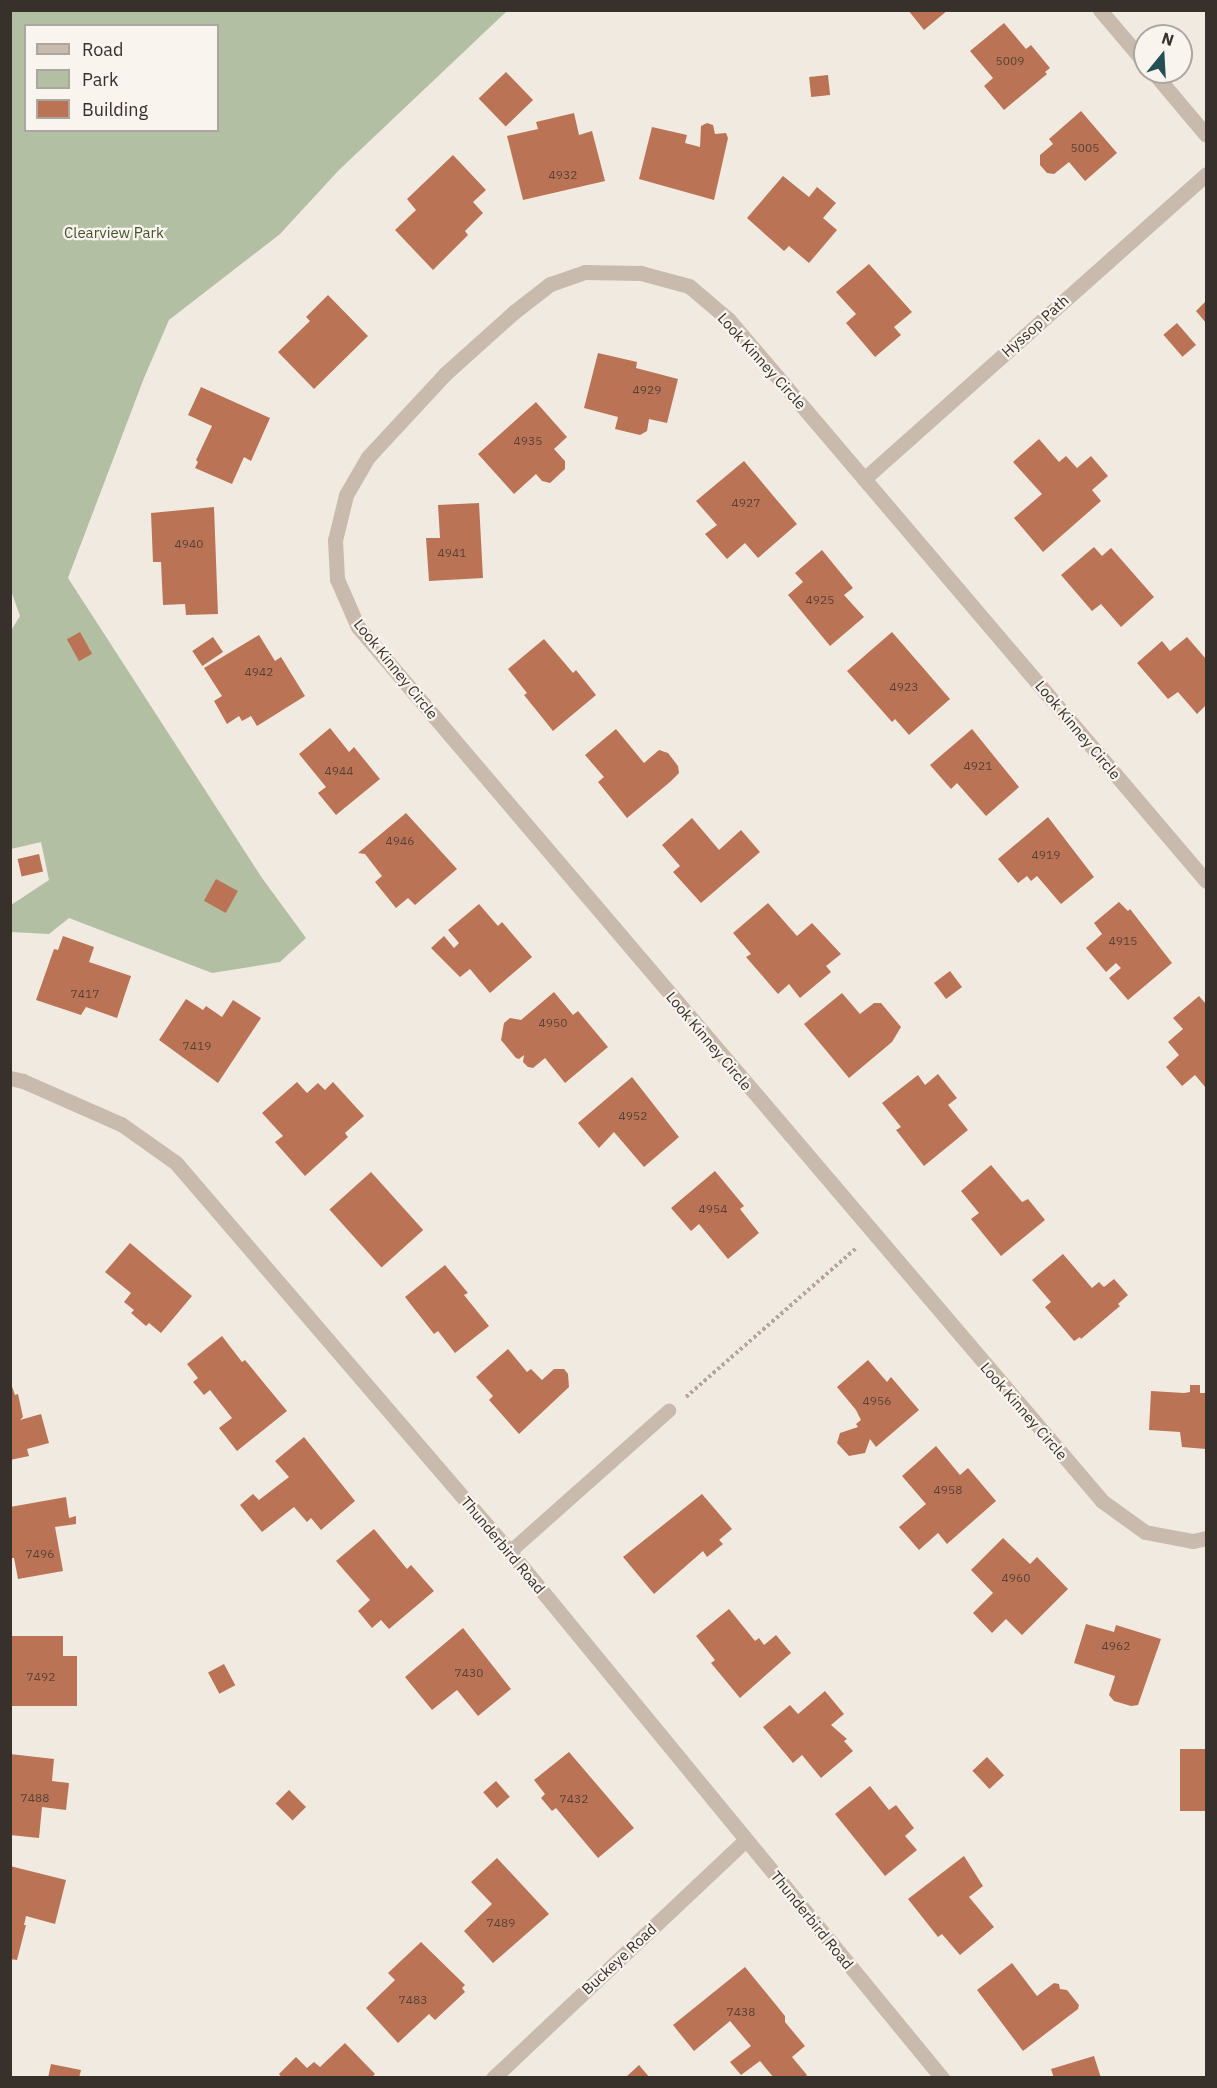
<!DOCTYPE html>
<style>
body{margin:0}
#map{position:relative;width:1217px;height:2088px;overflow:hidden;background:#f1eae1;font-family:"IBM Plex Sans",sans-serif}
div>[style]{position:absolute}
.green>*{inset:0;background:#b3bfa2}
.building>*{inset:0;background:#ba7455;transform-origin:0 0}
.path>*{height:4px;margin-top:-2px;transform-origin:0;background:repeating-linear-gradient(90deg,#b4a698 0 3px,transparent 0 6px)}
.lane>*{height:14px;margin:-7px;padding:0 7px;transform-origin:7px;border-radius:7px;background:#c8bbad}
.street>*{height:15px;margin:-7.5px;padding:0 7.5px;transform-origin:7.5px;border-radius:7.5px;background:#c8bbad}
span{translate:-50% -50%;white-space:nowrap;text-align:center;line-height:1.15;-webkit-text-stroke:4.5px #f9f4ed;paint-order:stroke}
.number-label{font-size:12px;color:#584136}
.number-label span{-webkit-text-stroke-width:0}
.park-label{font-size:15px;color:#455331}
.street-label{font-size:15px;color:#37302b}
.frame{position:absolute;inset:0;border:12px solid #37302b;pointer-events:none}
.legend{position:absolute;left:24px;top:24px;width:195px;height:108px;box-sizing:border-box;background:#f9f4ed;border:2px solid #aba69f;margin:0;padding:8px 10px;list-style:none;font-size:18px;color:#37302b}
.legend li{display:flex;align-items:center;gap:12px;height:30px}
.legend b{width:30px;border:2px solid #aba69f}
.north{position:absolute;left:1133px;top:24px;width:60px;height:60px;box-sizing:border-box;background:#f9f4ed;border:2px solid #aba69f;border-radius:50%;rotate:18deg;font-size:16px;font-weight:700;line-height:24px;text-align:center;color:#37302b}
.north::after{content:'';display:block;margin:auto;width:21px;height:27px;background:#244f55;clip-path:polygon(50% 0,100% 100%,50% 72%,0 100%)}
</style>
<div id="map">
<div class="green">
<div style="clip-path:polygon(evenodd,11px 11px,507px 11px,339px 170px,280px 234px,169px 320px,144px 378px,68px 578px,262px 878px,306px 938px,280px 962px,212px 973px,69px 918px,49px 934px,11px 932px,11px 905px,49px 880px,41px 842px,11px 849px,10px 632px,20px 616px,10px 588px,11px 11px,26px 26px,218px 26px,218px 130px,26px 130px,26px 26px)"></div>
</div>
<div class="building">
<div style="clip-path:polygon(908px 10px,948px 10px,924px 30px)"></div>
<div style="clip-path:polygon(1004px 23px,1026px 49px,1031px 45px,1050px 68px,1045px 72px,1047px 74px,1004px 110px,984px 86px,993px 78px,970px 51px)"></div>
<div style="left:506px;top:72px;width:39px;height:38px;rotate:46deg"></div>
<div style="left:828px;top:75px;width:20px;height:19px;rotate:84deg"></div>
<div style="clip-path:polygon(1081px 111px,1117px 153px,1085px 181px,1069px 162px,1054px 174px,1047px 173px,1040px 165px,1040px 155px,1053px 144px,1049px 139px)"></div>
<div style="clip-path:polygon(574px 113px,579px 135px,592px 131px,605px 181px,523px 200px,507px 136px,538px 129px,536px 122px)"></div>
<div style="clip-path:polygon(707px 123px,713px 125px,715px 134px,726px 133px,728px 138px,714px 200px,639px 179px,652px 127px,687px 135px,685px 143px,700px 147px,701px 126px)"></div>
<div style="clip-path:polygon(453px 155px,486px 190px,473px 202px,483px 213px,465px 231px,468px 235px,433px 270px,395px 230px,416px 210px,407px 199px)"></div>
<div style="clip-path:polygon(783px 176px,809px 197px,817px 187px,836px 203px,823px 218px,837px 230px,809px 263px,789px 246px,784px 251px,747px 218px)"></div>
<div style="clip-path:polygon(869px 264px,912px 312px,894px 327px,901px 335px,875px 357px,846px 323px,856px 314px,836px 292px)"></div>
<div style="clip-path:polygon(328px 295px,368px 336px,314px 389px,278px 352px,310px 321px,306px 317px)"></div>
<div style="clip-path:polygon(1206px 301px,1206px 323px,1196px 311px)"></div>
<div style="left:1177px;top:323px;width:29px;height:18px;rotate:49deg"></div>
<div style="clip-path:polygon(598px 353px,637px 362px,636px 368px,678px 379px,667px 423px,649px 419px,647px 431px,640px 435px,615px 429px,618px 417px,584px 408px)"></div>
<div style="clip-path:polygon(201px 387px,270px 418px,251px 461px,244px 457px,232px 484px,195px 468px,198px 462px,196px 460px,212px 426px,188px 415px)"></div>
<div style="clip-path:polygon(536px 402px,567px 437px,554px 449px,565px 461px,565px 469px,550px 483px,542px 481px,536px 474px,514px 494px,478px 454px)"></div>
<div style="clip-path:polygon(1039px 439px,1059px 462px,1066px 456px,1077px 468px,1091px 456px,1108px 476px,1092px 490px,1101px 501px,1043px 552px,1014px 518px,1042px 494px,1013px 462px)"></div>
<div style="clip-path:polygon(744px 461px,797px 524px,758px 558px,745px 543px,727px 559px,705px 534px,717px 525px,696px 501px)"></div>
<div style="clip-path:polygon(479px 503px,483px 578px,429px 581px,426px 538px,440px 538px,438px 505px)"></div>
<div style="clip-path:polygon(214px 507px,218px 614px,186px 615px,185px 604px,163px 605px,161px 562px,153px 562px,151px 513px)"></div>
<div style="clip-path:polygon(1094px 547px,1102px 556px,1111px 548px,1154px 597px,1121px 627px,1101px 604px,1092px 611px,1061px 575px)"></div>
<div style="clip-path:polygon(822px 550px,853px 588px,844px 595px,864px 617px,830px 646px,788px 595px,803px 582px,795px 573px)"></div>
<div style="left:80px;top:632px;width:25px;height:15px;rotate:61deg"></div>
<div style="clip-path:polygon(892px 632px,950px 699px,909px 735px,895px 719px,892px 722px,847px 671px)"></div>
<div style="clip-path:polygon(259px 635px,275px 661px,281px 657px,305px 696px,257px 726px,251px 716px,242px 721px,239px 716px,227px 724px,214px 701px,222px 696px,204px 668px)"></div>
<div style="left:213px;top:637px;width:18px;height:25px;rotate:56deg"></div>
<div style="clip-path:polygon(1187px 637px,1206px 659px,1206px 705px,1197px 714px,1178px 692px,1168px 699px,1137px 663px,1162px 641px,1170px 651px)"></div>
<div style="clip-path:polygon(544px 639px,573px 673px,576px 670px,596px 695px,553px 731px,524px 695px,527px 693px,508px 669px)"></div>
<div style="clip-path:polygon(330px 728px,349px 752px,354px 747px,380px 779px,336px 815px,318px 793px,326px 787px,299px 754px)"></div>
<div style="clip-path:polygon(616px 729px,644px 763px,659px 750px,668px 753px,678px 766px,679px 773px,670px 782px,627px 818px,598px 782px,604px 777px,585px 755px)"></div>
<div style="clip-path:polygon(972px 729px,1019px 787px,986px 816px,957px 783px,951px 789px,930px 765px)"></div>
<div style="clip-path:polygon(406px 813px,457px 869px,415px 905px,408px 898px,396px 908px,375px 882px,382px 876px,365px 854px,358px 853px)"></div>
<div style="clip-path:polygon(1048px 817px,1094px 877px,1061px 904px,1037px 876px,1031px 881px,1027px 876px,1018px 883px,998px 859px)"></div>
<div style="clip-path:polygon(692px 818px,719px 850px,741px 830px,760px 852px,701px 903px,673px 872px,680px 866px,662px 845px)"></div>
<div style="left:39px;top:854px;width:18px;height:22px;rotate:77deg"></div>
<div style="left:216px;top:879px;width:25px;height:25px;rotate:29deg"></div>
<div style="clip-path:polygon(1119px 902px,1128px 911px,1130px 909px,1172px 963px,1128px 1000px,1109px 978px,1121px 968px,1116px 963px,1106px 972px,1086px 948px,1102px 934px,1094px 923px)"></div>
<div style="clip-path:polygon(768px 903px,797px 936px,812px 923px,841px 954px,826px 966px,831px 972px,800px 998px,789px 984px,778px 994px,746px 957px,751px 954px,733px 933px)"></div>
<div style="clip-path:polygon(479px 904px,498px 926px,502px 922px,532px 957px,490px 993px,470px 969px,460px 977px,431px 948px,444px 936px,454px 948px,459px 943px,448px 930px)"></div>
<div style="clip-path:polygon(63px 936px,94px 947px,89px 962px,131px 976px,117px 1018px,86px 1007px,81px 1015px,36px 1000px,54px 949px,58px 950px)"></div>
<div style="left:950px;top:971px;width:20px;height:20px;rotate:53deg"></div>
<div style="clip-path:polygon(554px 992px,573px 1015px,578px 1011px,608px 1047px,565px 1083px,545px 1058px,533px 1068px,528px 1067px,523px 1062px,524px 1055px,519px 1059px,516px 1058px,501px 1040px,504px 1023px,510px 1018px,521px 1020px)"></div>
<div style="clip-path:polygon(842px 993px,860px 1014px,874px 1003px,881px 1003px,901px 1027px,892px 1042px,849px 1078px,804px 1024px)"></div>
<div style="clip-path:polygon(1199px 996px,1206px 1004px,1206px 1088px,1195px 1075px,1182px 1086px,1166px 1067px,1179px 1055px,1168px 1042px,1183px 1029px,1173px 1018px)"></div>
<div style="clip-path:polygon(186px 999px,203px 1010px,206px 1006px,222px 1017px,233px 1000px,261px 1018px,218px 1083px,159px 1040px)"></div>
<div style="clip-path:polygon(938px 1074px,957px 1098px,948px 1105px,968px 1130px,924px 1166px,896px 1130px,901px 1127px,882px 1103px,918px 1075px,925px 1085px)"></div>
<div style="clip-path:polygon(632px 1077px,679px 1137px,644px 1167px,614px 1132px,599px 1148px,578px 1123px)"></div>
<div style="clip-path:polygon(297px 1082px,307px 1093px,318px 1083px,325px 1090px,333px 1082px,364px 1116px,345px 1133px,348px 1137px,305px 1176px,275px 1142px,283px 1136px,262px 1113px)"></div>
<div style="clip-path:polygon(991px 1165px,1022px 1202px,1028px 1199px,1045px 1220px,1001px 1256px,971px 1219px,979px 1213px,961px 1191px)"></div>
<div style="clip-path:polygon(715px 1171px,744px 1206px,740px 1209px,759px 1233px,728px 1259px,699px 1224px,691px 1231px,671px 1208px)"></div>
<div style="left:371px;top:1172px;width:78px;height:56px;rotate:48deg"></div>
<div style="clip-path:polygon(130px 1243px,192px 1296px,161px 1333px,149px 1323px,146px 1326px,131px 1313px,134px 1310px,124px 1302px,131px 1293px,105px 1272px)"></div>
<div style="clip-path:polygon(1063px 1254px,1092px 1288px,1099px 1282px,1104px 1287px,1114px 1279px,1128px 1295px,1118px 1304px,1120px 1306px,1081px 1339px,1080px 1337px,1074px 1341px,1045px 1307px,1051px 1302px,1032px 1280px)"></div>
<div style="clip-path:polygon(445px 1265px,468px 1293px,464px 1295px,489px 1326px,455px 1353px,438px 1331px,434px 1334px,405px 1297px)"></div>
<div style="clip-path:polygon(222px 1336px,242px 1362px,245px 1360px,287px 1411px,237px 1451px,219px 1428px,232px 1418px,210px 1390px,204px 1395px,193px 1382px,198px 1378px,187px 1364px)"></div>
<div style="clip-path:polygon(508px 1349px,527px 1372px,531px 1369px,542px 1380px,554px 1369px,564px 1369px,568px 1374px,569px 1387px,519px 1434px,489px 1400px,493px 1396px,476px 1377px)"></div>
<div style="clip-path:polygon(868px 1360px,887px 1382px,891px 1377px,919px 1410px,876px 1447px,870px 1439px,865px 1453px,849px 1456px,837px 1443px,840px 1433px,858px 1427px,856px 1424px,861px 1420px,856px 1410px,837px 1387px)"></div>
<div style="clip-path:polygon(10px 1381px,15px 1395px,18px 1394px,23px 1417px,20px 1420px,41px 1414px,49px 1443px,27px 1449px,29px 1456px,10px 1460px)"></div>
<div style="clip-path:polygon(1190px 1385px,1200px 1385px,1200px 1393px,1206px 1393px,1206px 1449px,1182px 1447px,1180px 1432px,1149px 1430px,1151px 1391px,1184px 1393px,1190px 1392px)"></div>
<div style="clip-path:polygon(304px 1437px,355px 1501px,321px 1530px,311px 1518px,307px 1522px,294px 1507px,262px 1532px,240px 1505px,253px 1494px,259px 1500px,289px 1477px,275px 1461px)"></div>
<div style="clip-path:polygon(936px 1446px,960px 1475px,968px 1468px,996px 1501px,947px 1544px,938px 1533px,919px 1550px,899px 1527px,926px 1504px,902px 1476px)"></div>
<div style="clip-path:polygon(702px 1494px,732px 1529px,719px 1540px,723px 1544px,707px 1557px,703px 1551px,654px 1594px,623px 1557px)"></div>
<div style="clip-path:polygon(66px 1497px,69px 1518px,76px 1516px,76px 1524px,55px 1527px,63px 1571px,18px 1579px,14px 1558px,10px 1558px,10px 1507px)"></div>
<div style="clip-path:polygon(374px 1529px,407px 1569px,411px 1565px,434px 1591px,389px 1629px,381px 1620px,372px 1628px,358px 1611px,370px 1600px,336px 1561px)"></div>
<div style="clip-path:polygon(1003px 1538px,1030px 1564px,1037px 1557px,1068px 1589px,1022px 1635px,1006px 1619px,992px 1633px,973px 1613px,993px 1593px,971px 1570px)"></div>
<div style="clip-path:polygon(729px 1609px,755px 1641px,759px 1638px,764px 1645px,776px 1635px,791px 1653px,740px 1698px,711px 1663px,715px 1660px,696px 1636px)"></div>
<div style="clip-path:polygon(1086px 1624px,1114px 1632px,1116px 1625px,1161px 1639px,1138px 1705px,1131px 1706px,1114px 1701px,1109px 1695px,1115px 1676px,1074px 1663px)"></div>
<div style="clip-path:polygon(463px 1628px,511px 1689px,478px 1716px,457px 1690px,432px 1710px,405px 1677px)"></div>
<div style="clip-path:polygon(11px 1636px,63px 1636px,63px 1656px,77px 1656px,77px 1706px,10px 1706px)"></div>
<div style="left:224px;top:1664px;width:24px;height:18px;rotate:62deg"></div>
<div style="clip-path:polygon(825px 1691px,844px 1714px,831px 1725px,847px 1739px,844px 1741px,853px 1751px,821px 1778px,802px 1755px,793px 1763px,763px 1727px,790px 1705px,798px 1714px)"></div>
<div style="left:1206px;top:1749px;width:62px;height:26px;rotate:90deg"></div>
<div style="clip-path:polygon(569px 1752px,634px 1828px,598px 1858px,556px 1808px,552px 1811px,541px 1798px,545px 1794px,534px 1780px)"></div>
<div style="clip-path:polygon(10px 1754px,54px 1759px,52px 1781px,69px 1783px,66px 1810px,42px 1807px,39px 1838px,10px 1835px)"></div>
<div style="left:987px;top:1757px;width:25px;height:20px;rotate:47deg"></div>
<div style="left:496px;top:1781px;width:21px;height:17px;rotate:49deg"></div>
<div style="clip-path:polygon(870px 1786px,889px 1810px,896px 1805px,914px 1828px,905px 1836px,917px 1850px,885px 1876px,835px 1814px)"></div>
<div style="left:289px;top:1790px;width:24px;height:19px;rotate:45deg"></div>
<div style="clip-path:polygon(964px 1856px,983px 1886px,969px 1897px,994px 1927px,960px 1955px,942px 1934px,938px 1937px,908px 1899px)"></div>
<div style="clip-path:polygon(497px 1858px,549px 1914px,493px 1963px,464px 1931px,492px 1904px,471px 1882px)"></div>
<div style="clip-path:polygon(10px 1866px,66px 1880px,55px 1924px,26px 1916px,24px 1925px,26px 1925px,17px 1960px,10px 1959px)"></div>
<div style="clip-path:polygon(421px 1942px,465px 1985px,462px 1988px,465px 1992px,435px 2020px,429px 2014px,398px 2043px,366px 2008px,395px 1980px,388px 1973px)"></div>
<div style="clip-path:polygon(1012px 1963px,1037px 1996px,1054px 1983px,1059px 1984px,1060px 1989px,1067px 1990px,1079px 2005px,1078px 2009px,1023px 2051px,977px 1990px)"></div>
<div style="clip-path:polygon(745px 1967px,785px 2016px,785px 2022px,805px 2046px,792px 2057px,807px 2075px,804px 2078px,774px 2078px,760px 2061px,741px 2075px,730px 2062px,751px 2046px,730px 2021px,694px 2051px,673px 2025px)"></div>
<div style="clip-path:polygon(345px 2043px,375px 2074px,371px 2078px,282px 2078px,279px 2074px,296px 2057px,307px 2068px,314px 2062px,320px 2067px)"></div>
<div style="clip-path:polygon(1094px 2056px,1101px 2078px,1054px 2078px,1051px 2069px)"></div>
<div style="clip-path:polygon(51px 2064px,81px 2070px,79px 2078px,48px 2078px)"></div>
<div style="clip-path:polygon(639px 2065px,650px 2078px,625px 2078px)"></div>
</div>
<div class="path">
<div style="left:686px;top:1397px;width:226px;rotate:-41.2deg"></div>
</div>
<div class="lane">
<div style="left:510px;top:1552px;width:213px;rotate:-41.6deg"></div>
</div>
<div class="street">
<div style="left:1100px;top:10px;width:70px;rotate:49.7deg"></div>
<div style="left:1153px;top:72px;width:82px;rotate:49.9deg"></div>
<div style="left:864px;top:479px;width:458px;rotate:-41.7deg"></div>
<div style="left:1206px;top:881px;width:736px;rotate:-130.37deg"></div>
<div style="left:729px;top:320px;width:52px;rotate:-139.6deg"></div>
<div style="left:689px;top:286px;width:50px;rotate:-164.8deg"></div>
<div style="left:641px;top:273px;width:56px;rotate:-179deg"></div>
<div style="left:585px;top:272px;width:37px;rotate:161deg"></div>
<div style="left:550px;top:284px;width:46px;rotate:142.1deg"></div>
<div style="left:514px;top:312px;width:93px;rotate:138.1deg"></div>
<div style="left:445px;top:374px;width:113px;rotate:132.9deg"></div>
<div style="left:368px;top:457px;width:44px;rotate:120.1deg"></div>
<div style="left:346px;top:495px;width:46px;rotate:103.7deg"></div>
<div style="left:335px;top:540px;width:39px;rotate:87deg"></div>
<div style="left:337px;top:579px;width:52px;rotate:66.4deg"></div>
<div style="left:358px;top:627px;width:1148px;rotate:49.59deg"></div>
<div style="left:1102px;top:1501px;width:53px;rotate:35.8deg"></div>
<div style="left:1145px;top:1532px;width:49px;rotate:10.6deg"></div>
<div style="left:1193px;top:1541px;width:13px;rotate:-13deg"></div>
<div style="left:10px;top:1078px;width:13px;rotate:13deg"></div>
<div style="left:23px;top:1081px;width:107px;rotate:23.7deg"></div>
<div style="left:121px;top:1124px;width:67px;rotate:35.3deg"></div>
<div style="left:176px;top:1163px;width:513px;rotate:49.35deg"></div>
<div style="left:510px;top:1552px;width:681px;rotate:50.6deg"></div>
<div style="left:493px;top:2078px;width:347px;rotate:-43.3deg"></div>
</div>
<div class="number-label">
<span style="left:1010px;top:61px">5009</span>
<span style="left:1085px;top:148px">5005</span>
<span style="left:563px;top:175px">4932</span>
<span style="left:647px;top:390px">4929</span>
<span style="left:528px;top:441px">4935</span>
<span style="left:746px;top:503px">4927</span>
<span style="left:189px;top:544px">4940</span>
<span style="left:452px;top:553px">4941</span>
<span style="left:820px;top:600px">4925</span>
<span style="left:259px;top:672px">4942</span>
<span style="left:904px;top:687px">4923</span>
<span style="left:978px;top:766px">4921</span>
<span style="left:339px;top:771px">4944</span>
<span style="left:400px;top:841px">4946</span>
<span style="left:1046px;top:855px">4919</span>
<span style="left:1123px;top:941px">4915</span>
<span style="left:85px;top:994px">7417</span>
<span style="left:553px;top:1023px">4950</span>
<span style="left:197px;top:1046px">7419</span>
<span style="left:633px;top:1116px">4952</span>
<span style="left:713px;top:1209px">4954</span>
<span style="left:877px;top:1401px">4956</span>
<span style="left:948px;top:1490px">4958</span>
<span style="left:40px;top:1554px">7496</span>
<span style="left:1016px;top:1578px">4960</span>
<span style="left:1116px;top:1646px">4962</span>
<span style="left:469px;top:1673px">7430</span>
<span style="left:41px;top:1677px">7492</span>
<span style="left:35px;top:1798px">7488</span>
<span style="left:574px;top:1799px">7432</span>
<span style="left:501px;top:1923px">7489</span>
<span style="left:413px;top:2000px">7483</span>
<span style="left:741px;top:2012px">7438</span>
</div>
<div class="park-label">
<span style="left:114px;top:233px">Clearview Park</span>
</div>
<div class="street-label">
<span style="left:1035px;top:326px;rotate:-42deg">Hyssop Path</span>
<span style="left:762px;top:361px;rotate:48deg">Look Kinney Circle</span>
<span style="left:396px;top:669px;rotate:51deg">Look Kinney Circle</span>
<span style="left:1078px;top:730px;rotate:50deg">Look Kinney Circle</span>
<span style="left:709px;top:1041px;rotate:50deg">Look Kinney Circle</span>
<span style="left:1024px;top:1411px;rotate:49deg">Look Kinney Circle</span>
<span style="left:503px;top:1545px;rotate:50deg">Thunderbird Road</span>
<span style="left:812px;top:1920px;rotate:51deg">Thunderbird Road</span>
<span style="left:619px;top:1959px;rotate:-43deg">Buckeye Road</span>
</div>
<div class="frame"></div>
<ul class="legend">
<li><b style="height:8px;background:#c8bbad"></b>Road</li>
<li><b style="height:16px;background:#b3bfa2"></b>Park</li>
<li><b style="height:16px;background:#ba7455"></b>Building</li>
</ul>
<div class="north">N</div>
</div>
